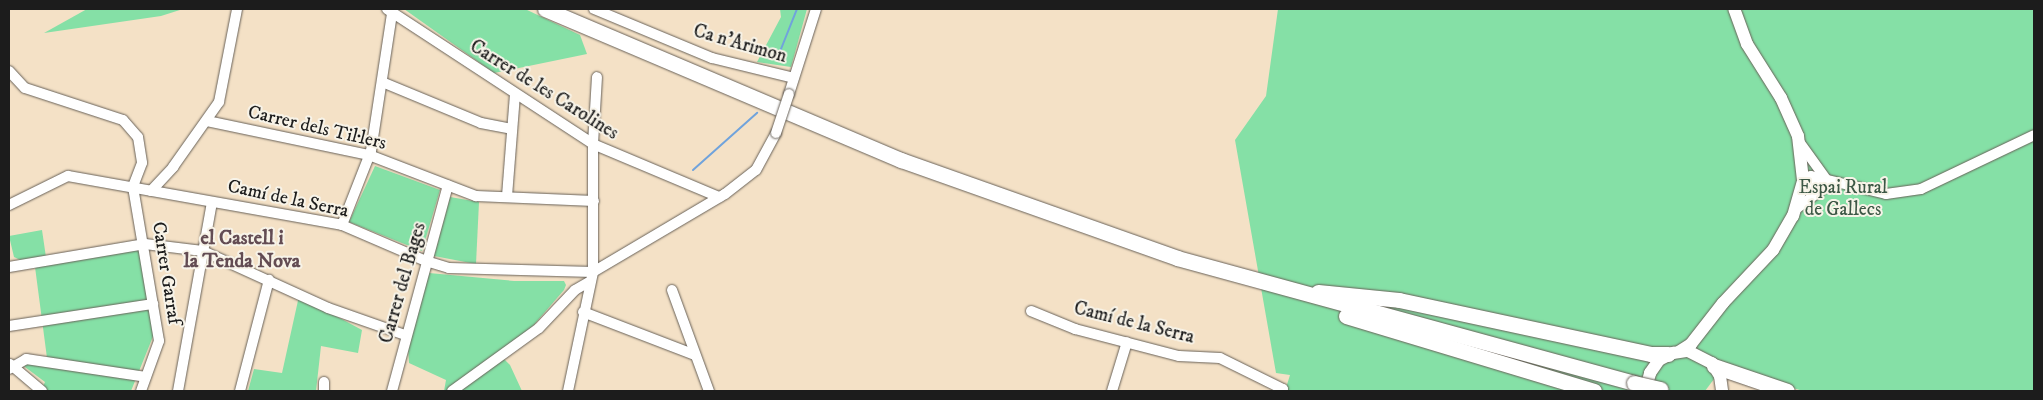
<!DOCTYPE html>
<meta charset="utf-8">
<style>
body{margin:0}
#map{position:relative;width:2043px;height:400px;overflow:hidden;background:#f4e1c6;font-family:"IM FELL DW Pica",serif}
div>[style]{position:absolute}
.green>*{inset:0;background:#85e0a6}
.stream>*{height:2px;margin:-1px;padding:0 1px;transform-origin:1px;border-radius:1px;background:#70a3dc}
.roads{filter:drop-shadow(0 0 1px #686158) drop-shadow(0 0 1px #686158)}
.minor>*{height:10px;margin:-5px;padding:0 5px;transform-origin:5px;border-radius:5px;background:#fff}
.major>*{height:12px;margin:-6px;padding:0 6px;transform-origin:6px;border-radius:6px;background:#fff}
.highway>*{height:15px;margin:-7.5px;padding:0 7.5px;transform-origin:7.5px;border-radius:7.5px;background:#fff}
.bridges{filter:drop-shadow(0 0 1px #686158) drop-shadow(0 0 1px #686158)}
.minor-bridge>*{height:10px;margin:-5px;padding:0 5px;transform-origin:5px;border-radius:5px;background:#fff}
.highway-bridge>*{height:15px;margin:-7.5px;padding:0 7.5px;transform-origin:7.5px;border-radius:7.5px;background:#fff}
span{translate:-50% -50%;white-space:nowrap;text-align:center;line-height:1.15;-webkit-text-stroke:4px #f7f3e8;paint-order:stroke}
.street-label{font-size:19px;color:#1c1c1c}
.park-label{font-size:19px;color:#3c5745}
.neighbourhood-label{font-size:20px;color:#634c53;font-weight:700}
.frame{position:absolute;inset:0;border:10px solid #1c1c1c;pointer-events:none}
</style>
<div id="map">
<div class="green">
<div style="clip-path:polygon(87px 9px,183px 9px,161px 16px,44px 33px)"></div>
<div style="clip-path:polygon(404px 9px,525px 9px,580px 35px,587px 54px,494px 73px)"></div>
<div style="clip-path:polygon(780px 9px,807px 9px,791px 67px,757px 62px,781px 17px)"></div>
<div style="clip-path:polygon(1278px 9px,2034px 9px,2034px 391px,1803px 391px,1723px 367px,1705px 391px,1285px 391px,1290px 375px,1276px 373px,1235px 140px,1266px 96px)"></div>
<div style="clip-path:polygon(375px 166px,440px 190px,422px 251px,349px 222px)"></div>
<div style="clip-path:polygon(450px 197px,479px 202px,476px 264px,434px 256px)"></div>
<div style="clip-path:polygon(42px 230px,47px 264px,139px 250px,154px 334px,131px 391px,41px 391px,45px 382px,17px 361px,47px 358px,35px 267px,14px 257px,9px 236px)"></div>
<div style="clip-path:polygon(429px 273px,514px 281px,564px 281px,566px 285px,564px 290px,532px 327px,506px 348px,503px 358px,510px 365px,522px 391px,444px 391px,446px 380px,409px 363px,408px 347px,425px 278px)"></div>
<div style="clip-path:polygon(299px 296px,362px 330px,358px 353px,321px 346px,316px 391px,248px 391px,254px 369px,282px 373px)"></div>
</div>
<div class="stream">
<div style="left:779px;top:54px;width:48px;rotate:-68.2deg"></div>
<div style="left:693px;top:170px;width:86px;rotate:-41.7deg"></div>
</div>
<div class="roads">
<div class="minor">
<div style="left:387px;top:9px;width:246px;rotate:33.2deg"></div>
<div style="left:593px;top:144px;width:137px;rotate:22.8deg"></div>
<div style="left:594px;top:9px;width:128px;rotate:22.6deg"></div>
<div style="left:712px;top:58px;width:84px;rotate:13.7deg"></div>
<div style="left:9px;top:71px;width:23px;rotate:47deg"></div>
<div style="left:25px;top:88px;width:103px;rotate:18.1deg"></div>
<div style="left:123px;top:120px;width:23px;rotate:49deg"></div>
<div style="left:138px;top:137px;width:26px;rotate:81deg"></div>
<div style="left:142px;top:163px;width:26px;rotate:111deg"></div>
<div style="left:133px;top:187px;width:156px;rotate:80.4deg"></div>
<div style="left:159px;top:341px;width:53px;rotate:109.8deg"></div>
<div style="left:382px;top:82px;width:107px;rotate:22.5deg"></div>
<div style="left:481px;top:123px;width:31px;rotate:11deg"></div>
<div style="left:789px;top:94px;width:89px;rotate:-72.4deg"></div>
<div style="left:207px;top:121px;width:166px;rotate:11.9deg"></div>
<div style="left:369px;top:155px;width:115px;rotate:21deg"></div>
<div style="left:476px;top:196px;width:118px;rotate:2.4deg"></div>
<div style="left:1800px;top:143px;width:44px;rotate:54.2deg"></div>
<div style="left:1823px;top:187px;width:21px;rotate:-161deg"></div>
<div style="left:1803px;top:180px;width:9px;rotate:-27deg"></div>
<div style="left:1811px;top:176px;width:77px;rotate:13.5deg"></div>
<div style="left:1886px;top:194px;width:35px;rotate:-8deg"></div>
<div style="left:1921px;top:189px;width:125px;rotate:-25.5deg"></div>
<div style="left:151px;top:191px;width:33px;rotate:-47deg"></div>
<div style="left:173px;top:167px;width:80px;rotate:-54.7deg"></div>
<div style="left:219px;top:102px;width:95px;rotate:-79deg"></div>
<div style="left:507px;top:196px;width:101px;rotate:-85.5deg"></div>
<div style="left:9px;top:205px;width:66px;rotate:-26.2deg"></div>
<div style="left:68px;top:176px;width:278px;rotate:10.1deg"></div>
<div style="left:342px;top:225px;width:91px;rotate:23.2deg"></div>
<div style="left:426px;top:261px;width:24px;rotate:17deg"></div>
<div style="left:449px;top:268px;width:144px;rotate:1.6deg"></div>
<div style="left:1796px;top:209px;width:36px;rotate:-37deg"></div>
<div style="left:342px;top:225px;width:79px;rotate:-68.6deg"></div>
<div style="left:371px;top:151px;width:140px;rotate:-81.3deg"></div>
<div style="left:9px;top:267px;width:138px;rotate:-9.6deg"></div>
<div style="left:145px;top:244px;width:58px;rotate:6.9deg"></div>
<div style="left:203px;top:251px;width:137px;rotate:24.5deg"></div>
<div style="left:328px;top:308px;width:82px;rotate:19.3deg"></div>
<div style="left:593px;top:272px;width:153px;rotate:-30.6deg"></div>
<div style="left:725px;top:194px;width:39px;rotate:-38deg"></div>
<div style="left:756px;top:170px;width:42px;rotate:-61.6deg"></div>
<div style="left:672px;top:290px;width:108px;rotate:69.9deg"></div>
<div style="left:1031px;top:311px;width:48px;rotate:22.2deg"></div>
<div style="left:1075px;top:329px;width:107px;rotate:14.6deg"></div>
<div style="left:1179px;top:356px;width:41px;rotate:2.8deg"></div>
<div style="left:1220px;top:358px;width:70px;rotate:26.2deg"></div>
<div style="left:1283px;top:389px;width:2px;rotate:117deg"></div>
<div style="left:583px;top:312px;width:120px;rotate:21deg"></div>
<div style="left:9px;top:326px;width:146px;rotate:-8.7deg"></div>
<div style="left:10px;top:364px;width:42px;rotate:40.2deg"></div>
<div style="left:9px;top:369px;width:20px;rotate:-30deg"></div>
<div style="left:26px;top:359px;width:121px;rotate:8.5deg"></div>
<div style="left:178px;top:391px;width:192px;rotate:-79.8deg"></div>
<div style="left:240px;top:391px;width:115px;rotate:-75.4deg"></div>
<div style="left:324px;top:391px;width:9px;rotate:-90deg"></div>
<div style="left:392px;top:391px;width:213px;rotate:-74.8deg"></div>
<div style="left:452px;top:391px;width:107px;rotate:-35.9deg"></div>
<div style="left:539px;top:328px;width:52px;rotate:-46.5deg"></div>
<div style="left:575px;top:290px;width:16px;rotate:-30deg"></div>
<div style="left:568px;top:391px;width:122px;rotate:-78.1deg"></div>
<div style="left:593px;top:272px;width:128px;rotate:-90deg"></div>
<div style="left:593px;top:144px;width:67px;rotate:-86.6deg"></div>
<div style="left:1112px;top:391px;width:51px;rotate:-73deg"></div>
</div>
<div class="major">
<div style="left:1680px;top:351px;width:13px;rotate:-32deg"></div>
<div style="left:1691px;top:344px;width:52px;rotate:-52deg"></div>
<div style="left:1723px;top:303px;width:73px;rotate:-46.7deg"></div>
<div style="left:1773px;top:250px;width:39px;rotate:-60deg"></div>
<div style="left:1793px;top:216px;width:37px;rotate:-74deg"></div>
<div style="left:1803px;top:180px;width:44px;rotate:-96.5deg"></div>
<div style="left:1798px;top:136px;width:42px;rotate:-114.1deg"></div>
<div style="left:1781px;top:98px;width:64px;rotate:-122.2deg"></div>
<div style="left:1747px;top:44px;width:37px;rotate:-110deg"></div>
<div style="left:1645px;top:391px;width:19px;rotate:-74deg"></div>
<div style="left:1650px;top:373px;width:16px;rotate:-55deg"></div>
<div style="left:1659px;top:360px;width:16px;rotate:-27deg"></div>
<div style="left:1673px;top:353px;width:15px;rotate:-8deg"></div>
<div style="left:1688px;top:351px;width:27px;rotate:27deg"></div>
<div style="left:1712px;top:363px;width:15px;rotate:58deg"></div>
<div style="left:1720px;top:376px;width:15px;rotate:82deg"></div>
</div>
<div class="highway">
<div style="left:545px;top:9px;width:387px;rotate:23deg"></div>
<div style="left:901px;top:160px;width:293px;rotate:19.5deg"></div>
<div style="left:1177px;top:258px;width:474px;rotate:15.3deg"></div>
<div style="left:1318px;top:292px;width:81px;rotate:5.6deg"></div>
<div style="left:1399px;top:300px;width:258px;rotate:12.1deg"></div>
<div style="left:1651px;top:354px;width:17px"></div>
<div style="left:1346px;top:316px;width:259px;rotate:16.8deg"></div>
<div style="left:1714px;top:366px;width:77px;rotate:18.9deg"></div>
</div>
</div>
<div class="bridges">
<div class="minor-bridge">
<div style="left:776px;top:133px;width:41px;rotate:-71.6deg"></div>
</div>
<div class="highway-bridge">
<div style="left:1634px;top:383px;width:27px;rotate:13deg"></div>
</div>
</div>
<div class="street-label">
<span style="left:740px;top:44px;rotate:16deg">Ca n'Arimon</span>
<span style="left:544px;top:90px;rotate:32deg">Carrer de les Carolines</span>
<span style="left:317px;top:128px;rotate:13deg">Carrer dels Til·lers</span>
<span style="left:288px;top:199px;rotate:12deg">Camí de la Serra</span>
<span style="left:166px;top:273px;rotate:81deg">Carrer Garraf</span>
<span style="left:403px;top:283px;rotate:-74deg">Carrer del Bages</span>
<span style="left:1134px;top:323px;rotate:14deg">Camí de la Serra</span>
</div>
<div class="park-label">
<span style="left:1843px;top:199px">Espai Rural<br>de Gallecs</span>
</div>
<div class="neighbourhood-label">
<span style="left:242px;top:250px">el Castell i<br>la Tenda Nova</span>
</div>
<div class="frame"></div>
</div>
